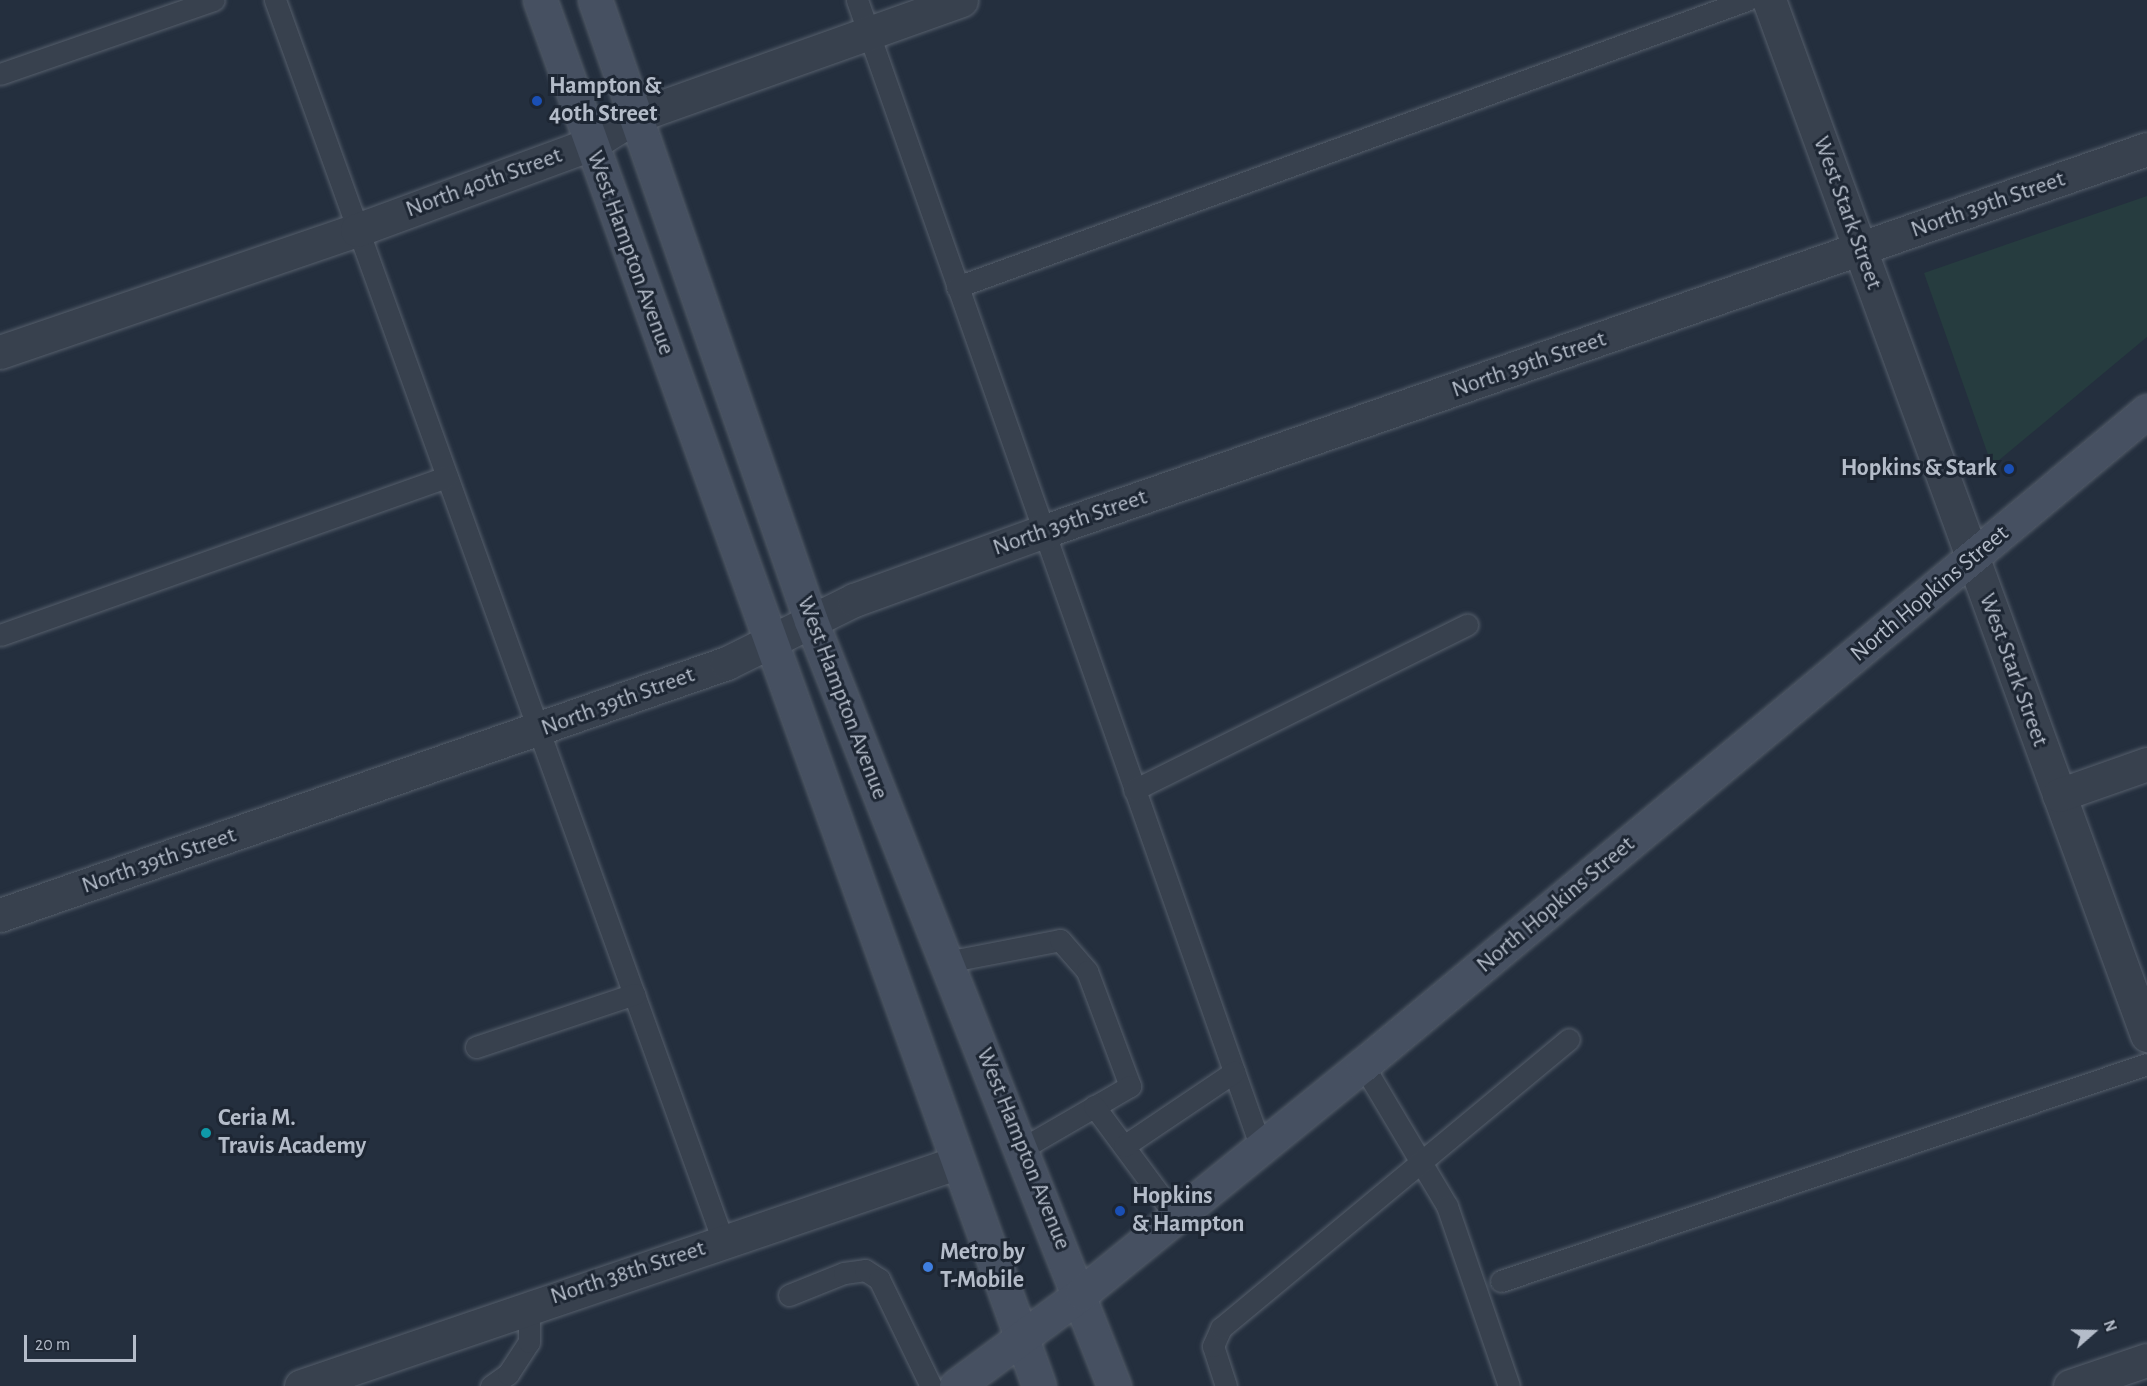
<!DOCTYPE html>
<style>
body{margin:0}
#map{position:relative;width:2147px;height:1386px;overflow:hidden;background:#242f3e;font-family:"Alegreya Sans",sans-serif}
div>[style]{position:absolute}
.green>*{inset:0;background:#263c3f}
.roads{filter:drop-shadow(0 0 2px #565f6c) drop-shadow(0 0 2px #565f6c)}
.service>*{height:21px;margin:-10.5px;padding:0 10.5px;transform-origin:10.5px;border-radius:10.5px;background:#38414e}
.minor>*{height:33px;margin:-16.5px;padding:0 16.5px;transform-origin:16.5px;border-radius:16.5px;background:#38414e}
.secondary>*{height:33px;margin:-16.5px;padding:0 16.5px;transform-origin:16.5px;border-radius:16.5px;background:#465061}
.dots>*{width:16px;height:16px;translate:-50% -50%;box-sizing:border-box;border:3px solid #1d2633;border-radius:50%}
span{translate:-50% -50%;white-space:nowrap;text-align:center;line-height:1.15;-webkit-text-stroke:6px #1d2633;paint-order:stroke}
.poi-label{font-size:24px;color:#b4bcc9;font-weight:700}
.left{translate:0 -50%;text-align:left}
.right{translate:-100% -50%;text-align:right}
.street-label{font-size:24px;color:#b4bcc9}
.north{position:absolute;left:2063px;top:1302px;width:60px;height:60px;-webkit-text-stroke:4px #1d2633;paint-order:stroke;rotate:70deg;font-size:16px;font-weight:700;line-height:24px;text-align:center;color:#b4bcc9}
.north::after{content:'';display:block;margin:auto;width:21px;height:27px;background:#b4bcc9;clip-path:polygon(50% 0,100% 100%,50% 72%,0 100%)}
.scale{position:absolute;left:24px;top:1335px;width:112px;height:27px;box-sizing:border-box;border:3px solid #b4bcc9;border-top:0;padding-left:8px;font-size:18px;line-height:21px;white-space:nowrap;color:#b4bcc9;-webkit-text-stroke:4px #1d2633;paint-order:stroke}
</style>
<div id="map">
<div class="green">
<div style="clip-path:polygon(2147px 196px,2147px 337px,1992px 466px,1924px 273px)"></div>
</div>
<div class="roads">
<div class="service">
<div style="left:275px;top:0;width:1319px;rotate:70.15deg"></div>
<div style="left:857px;top:0;width:1217px;rotate:70.61deg"></div>
<div style="left:0;top:74px;width:226px;rotate:-19.1deg"></div>
<div style="left:957px;top:287px;width:841px;rotate:-19.97deg"></div>
<div style="left:0;top:635px;width:474px;rotate:-19.5deg"></div>
<div style="left:1134px;top:790px;width:372px;rotate:-26.4deg"></div>
<div style="left:946px;top:962px;width:116px;rotate:-10.9deg"></div>
<div style="left:1060px;top:940px;width:41px;rotate:48.9deg"></div>
<div style="left:1087px;top:971px;width:123px;rotate:69.5deg"></div>
<div style="left:1130px;top:1086px;width:124px;rotate:149.9deg"></div>
<div style="left:476px;top:1047px;width:167px;rotate:-18.5deg"></div>
<div style="left:1363px;top:1065px;width:164px;rotate:59.2deg"></div>
<div style="left:1447px;top:1206px;width:190px;rotate:71deg"></div>
<div style="left:1094px;top:1106px;width:138px;rotate:53.5deg"></div>
<div style="left:1124px;top:1146px;width:133px;rotate:-33.9deg"></div>
<div style="left:1501px;top:1281px;width:681px;rotate:-18.57deg"></div>
<div style="left:789px;top:1295px;width:59px;rotate:-21.8deg"></div>
<div style="left:844px;top:1273px;width:21px;rotate:-8deg"></div>
<div style="left:865px;top:1270px;width:17px;rotate:33deg"></div>
<div style="left:879px;top:1279px;width:119px;rotate:64.1deg"></div>
<div style="left:491px;top:1386px;width:21px;rotate:-35deg"></div>
<div style="left:508px;top:1374px;width:38px;rotate:-57deg"></div>
<div style="left:529px;top:1342px;width:36px;rotate:-90deg"></div>
<div style="left:1226px;top:1386px;width:42px;rotate:-108deg"></div>
<div style="left:1213px;top:1346px;width:20px;rotate:-66deg"></div>
<div style="left:1221px;top:1328px;width:452px;rotate:-39.7deg"></div>
</div>
<div class="minor">
<div style="left:1769px;top:0;width:1102px;rotate:69.94deg"></div>
<div style="left:0;top:352px;width:377px;rotate:-18.9deg"></div>
<div style="left:357px;top:230px;width:249px;rotate:-20.2deg"></div>
<div style="left:591px;top:144px;width:53px;rotate:-31.9deg"></div>
<div style="left:636px;top:116px;width:345px;rotate:-19.6deg"></div>
<div style="left:2059px;top:795px;width:93px;rotate:-19.4deg"></div>
<div style="left:0;top:915px;width:769px;rotate:-19.12deg"></div>
<div style="left:727px;top:663px;width:142px;rotate:-26.4deg"></div>
<div style="left:854px;top:600px;width:200px;rotate:-19.9deg"></div>
<div style="left:1042px;top:532px;width:1169px;rotate:-19.12deg"></div>
<div style="left:301px;top:1386px;width:692px;rotate:-18.8deg"></div>
<div style="left:2070px;top:1386px;width:81px;rotate:-18.7deg"></div>
</div>
<div class="secondary">
<div style="left:540px;top:0;width:1473px;rotate:70.2deg"></div>
<div style="left:595px;top:0;width:657px;rotate:70.82deg"></div>
<div style="left:811px;top:621px;width:823px;rotate:68.39deg"></div>
<div style="left:956px;top:1386px;width:157px;rotate:-36.4deg"></div>
<div style="left:1082px;top:1293px;width:362px;rotate:-39.1deg"></div>
<div style="left:1363px;top:1065px;width:1021px;rotate:-39.83deg"></div>
</div>
</div>
<div class="dots">
<div style="left:537px;top:101px;background:#1a4fb4"></div>
<div style="left:2009px;top:469px;background:#1a4fb4"></div>
<div style="left:206px;top:1133px;background:#0f9aa8"></div>
<div style="left:1120px;top:1211px;background:#1a4fb4"></div>
<div style="left:928px;top:1267px;background:#3f7fe0"></div>
</div>
<div class="poi-label">
<span class="left" style="left:549px;top:101px">Hampton &amp;<br>40th Street</span>
<span class="right" style="left:1997px;top:469px">Hopkins &amp; Stark</span>
<span class="left" style="left:218px;top:1133px">Ceria M.<br>Travis Academy</span>
<span class="left" style="left:1132px;top:1211px">Hopkins<br>&amp; Hampton</span>
<span class="left" style="left:940px;top:1267px">Metro by<br>T-Mobile</span>
</div>
<div class="street-label">
<span style="left:484px;top:183px;rotate:-20deg">North 40th Street</span>
<span style="left:1988px;top:205px;rotate:-19deg">North 39th Street</span>
<span style="left:1847px;top:213px;rotate:70deg">West Stark Street</span>
<span style="left:630px;top:253px;rotate:70deg">West Hampton Avenue</span>
<span style="left:1529px;top:365px;rotate:-19deg">North 39th Street</span>
<span style="left:1070px;top:523px;rotate:-19deg">North 39th Street</span>
<span style="left:1930px;top:594px;rotate:-40deg">North Hopkins Street</span>
<span style="left:2013px;top:670px;rotate:70deg">West Stark Street</span>
<span style="left:842px;top:698px;rotate:69deg">West Hampton Avenue</span>
<span style="left:618px;top:702px;rotate:-20deg">North 39th Street</span>
<span style="left:159px;top:861px;rotate:-19deg">North 39th Street</span>
<span style="left:1556px;top:905px;rotate:-40deg">North Hopkins Street</span>
<span style="left:1023px;top:1149px;rotate:68deg">West Hampton Avenue</span>
<span style="left:628px;top:1273px;rotate:-18deg">North 38th Street</span>
</div>
<div class="north">N</div>
<div class="scale">20 m</div>
</div>
